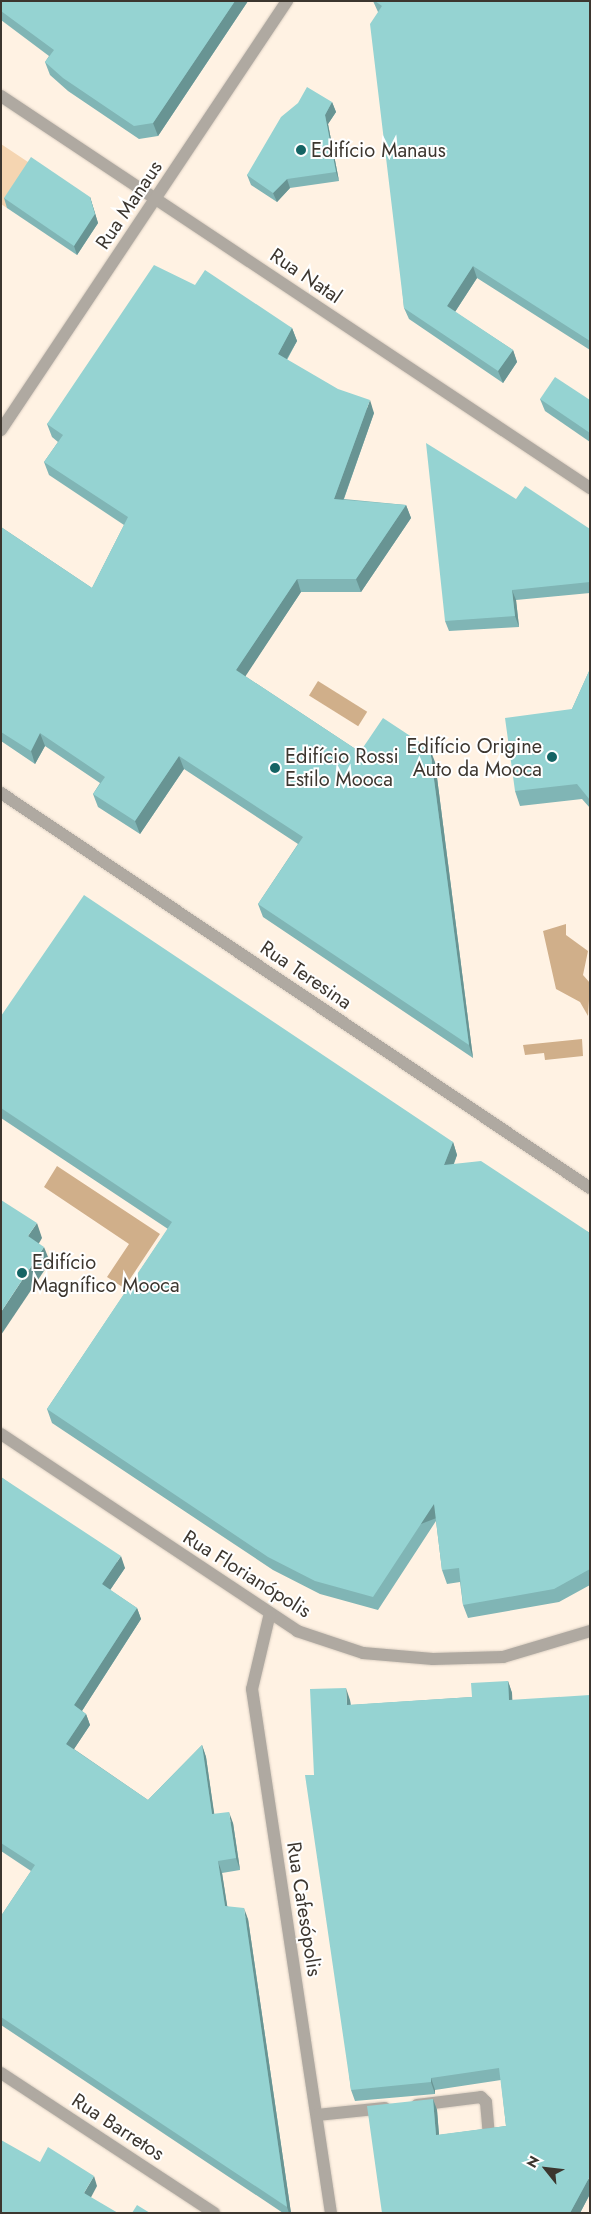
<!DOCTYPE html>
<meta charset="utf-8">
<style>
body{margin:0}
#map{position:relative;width:591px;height:2214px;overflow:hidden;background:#fff2e3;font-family:Jost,sans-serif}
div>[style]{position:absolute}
.green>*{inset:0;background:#f5d5b1}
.water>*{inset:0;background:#d0af8a;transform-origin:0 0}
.roads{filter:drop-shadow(0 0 1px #dcd0c3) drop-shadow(0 0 1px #dcd0c3)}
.street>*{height:12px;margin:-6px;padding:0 6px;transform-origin:6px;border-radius:6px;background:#afa9a1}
.wall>*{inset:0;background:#80b5b5}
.shaded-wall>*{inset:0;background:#689493;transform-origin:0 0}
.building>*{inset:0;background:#95d3d2}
.dots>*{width:14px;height:14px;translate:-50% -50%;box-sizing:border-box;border:2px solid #fff;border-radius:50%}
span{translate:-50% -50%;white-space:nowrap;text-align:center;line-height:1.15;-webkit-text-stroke:4px #fff;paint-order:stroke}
.poi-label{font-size:20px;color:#3c362f}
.left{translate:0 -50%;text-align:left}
.right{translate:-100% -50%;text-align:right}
.street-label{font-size:20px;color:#3c362f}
.frame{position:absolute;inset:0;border:2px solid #3c362f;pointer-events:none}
.north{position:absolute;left:521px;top:2144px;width:50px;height:50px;-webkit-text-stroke:4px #fff;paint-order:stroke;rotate:299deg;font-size:14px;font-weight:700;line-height:20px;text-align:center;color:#3c362f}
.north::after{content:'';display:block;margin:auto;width:18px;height:22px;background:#3c362f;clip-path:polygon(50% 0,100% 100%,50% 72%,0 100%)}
</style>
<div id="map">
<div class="green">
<div style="clip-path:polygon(1px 144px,34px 166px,7px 208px,1px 204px)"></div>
</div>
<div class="water">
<div style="left:318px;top:681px;width:58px;height:17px;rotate:32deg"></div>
<div style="clip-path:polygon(566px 924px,566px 935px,588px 951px,583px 975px,590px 983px,588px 1016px,580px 1002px,556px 989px,543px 931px)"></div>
<div style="clip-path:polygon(582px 1039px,583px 1056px,545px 1060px,544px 1053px,525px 1055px,523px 1045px)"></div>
<div style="clip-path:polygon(57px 1166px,160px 1234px,124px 1288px,107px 1277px,129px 1244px,44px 1187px)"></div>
</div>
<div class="roads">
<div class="street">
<div style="left:1px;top:96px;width:708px;rotate:33.65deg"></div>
<div style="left:1px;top:430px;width:516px;rotate:-56.31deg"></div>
<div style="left:1px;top:793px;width:709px;rotate:33.85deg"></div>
<div style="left:1px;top:1434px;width:356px;rotate:33.6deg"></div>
<div style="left:297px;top:1631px;width:70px;rotate:18.4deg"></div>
<div style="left:363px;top:1653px;width:70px;rotate:4.9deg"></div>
<div style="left:433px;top:1659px;width:70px;rotate:-1.6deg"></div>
<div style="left:503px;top:1657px;width:91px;rotate:-16.6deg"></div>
<div style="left:270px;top:1613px;width:78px;rotate:103.3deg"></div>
<div style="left:252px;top:1689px;width:530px;rotate:81.43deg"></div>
<div style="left:1px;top:2073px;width:255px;rotate:33.3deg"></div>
<div style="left:417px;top:2105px;width:64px;rotate:-7.1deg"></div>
<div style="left:481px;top:2097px;width:7px;rotate:45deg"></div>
<div style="left:486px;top:2102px;width:33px;rotate:85deg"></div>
<div style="left:317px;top:2115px;width:68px;rotate:-5.9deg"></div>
</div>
</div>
<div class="wall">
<div style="clip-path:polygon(1px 1px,248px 1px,158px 136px,139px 139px,68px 91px,50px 75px,45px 62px,49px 56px,1px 20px)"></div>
<div style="clip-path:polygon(373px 1px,590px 1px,590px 350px,477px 278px,455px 312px,513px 350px,517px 362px,503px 383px,409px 319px,404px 308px,378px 12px)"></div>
<div style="clip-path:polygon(332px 102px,336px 112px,328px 124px,339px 181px,290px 188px,277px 202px,251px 185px,247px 175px)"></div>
<div style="clip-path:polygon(90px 197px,98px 223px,77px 255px,7px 208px,4px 198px)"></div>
<div style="clip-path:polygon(195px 285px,292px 328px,297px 341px,287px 360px,374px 413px,344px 499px,406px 505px,411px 518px,361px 592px,301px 592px,245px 676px,360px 752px,435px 762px,473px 1058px,263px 917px,258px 904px,298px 844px,184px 769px,140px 834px,98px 807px,93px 794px,100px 783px,45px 746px,35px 764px,1px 741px,1px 527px,92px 588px,124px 525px,49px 475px,44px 462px,58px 442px,52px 437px,47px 424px)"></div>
<div style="clip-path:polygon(540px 399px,590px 400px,590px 442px,545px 411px)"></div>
<div style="clip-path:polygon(516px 499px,590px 529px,590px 593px,516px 600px,519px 627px,449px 631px,445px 621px)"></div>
<div style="clip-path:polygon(590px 669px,590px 808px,582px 799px,520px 806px,515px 791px,572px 709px)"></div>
<div style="clip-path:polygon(1px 1016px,453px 1142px,457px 1155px,454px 1164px,590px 1233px,590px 1585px,559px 1602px,468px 1618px,463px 1605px,460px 1582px,447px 1584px,442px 1570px,436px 1521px,378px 1610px,320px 1594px,273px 1570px,52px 1423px,47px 1409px,168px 1229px,1px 1118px)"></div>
<div style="clip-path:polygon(1px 1477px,125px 1568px,110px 1590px,137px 1608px,141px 1619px,82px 1711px,86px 1714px,90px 1725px,74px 1749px,148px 1800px,202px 1745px,206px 1757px,214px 1814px,233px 1823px,240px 1870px,222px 1873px,227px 1906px,248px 1919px,291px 2213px,283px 2213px,1px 2025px,1px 1916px,31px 1871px,1px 1851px)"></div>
<div style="clip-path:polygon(508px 1681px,512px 1693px,512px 1700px,590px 2194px,580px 2213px,382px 2213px,433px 2099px,437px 2110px,439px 2135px,506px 2126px,501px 2080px,435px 2090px,435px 2094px,355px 2101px,351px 2090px,314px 1775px,350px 1700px,351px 1705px,472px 1697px)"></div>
</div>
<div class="shaded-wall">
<div style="clip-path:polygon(235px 1px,248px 1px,158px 136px,153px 123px)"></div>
<div style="clip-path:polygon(332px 102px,336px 112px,328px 124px,339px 181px,336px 172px,325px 115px)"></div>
<div style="clip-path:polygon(287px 179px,290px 188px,277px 202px,273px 193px)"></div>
<div style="clip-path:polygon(90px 197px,98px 223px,77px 255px,74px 246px)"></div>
<div style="clip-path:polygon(473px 266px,477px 278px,451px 318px,447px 306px)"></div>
<div style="clip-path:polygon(292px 328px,297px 341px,282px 367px,278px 354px)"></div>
<div style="clip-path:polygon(513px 350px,517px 362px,503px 383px,498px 371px)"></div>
<div style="clip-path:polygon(370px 400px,374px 413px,339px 512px,334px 499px)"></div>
<div style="clip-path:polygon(406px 505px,411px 518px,361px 592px,356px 579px)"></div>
<div style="clip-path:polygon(297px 579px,301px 592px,241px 683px,236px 670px)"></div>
<div style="clip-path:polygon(512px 590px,516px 600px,519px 627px,515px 616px)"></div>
<div style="clip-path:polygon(40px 733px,45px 746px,35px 764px,31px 751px)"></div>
<div style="clip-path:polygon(430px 749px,435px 762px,473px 1058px,469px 1045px)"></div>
<div style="clip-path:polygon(179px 756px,184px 769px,140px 834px,135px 821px)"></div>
<div style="clip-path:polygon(453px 1142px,457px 1155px,448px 1178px,444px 1165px)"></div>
<div style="clip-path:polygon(37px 1223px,42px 1238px,34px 1252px,28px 1236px)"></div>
<div style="clip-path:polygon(44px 1247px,50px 1262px,1px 1335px,1px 1312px)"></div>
<div style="left:434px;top:1504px;width:14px;height:111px;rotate:69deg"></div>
<div style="clip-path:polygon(121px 1556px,125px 1568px,106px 1596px,102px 1584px)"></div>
<div style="clip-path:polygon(137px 1608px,141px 1619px,78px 1717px,74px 1705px)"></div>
<div style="clip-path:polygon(508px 1681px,512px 1693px,513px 1712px,509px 1700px)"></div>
<div style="clip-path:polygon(346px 1688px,350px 1700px,351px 1717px,347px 1705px)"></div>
<div style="clip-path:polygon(86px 1714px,90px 1725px,70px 1755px,66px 1744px)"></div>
<div style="clip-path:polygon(202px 1745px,206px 1757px,216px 1826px,212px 1814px)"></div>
<div style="clip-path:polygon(229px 1812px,233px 1823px,240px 1870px,236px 1858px)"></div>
<div style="clip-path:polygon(218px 1861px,222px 1873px,229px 1917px,225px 1906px)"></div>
<div style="clip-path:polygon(244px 1908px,248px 1919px,291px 2213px,289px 2213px,287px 2207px)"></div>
<div style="clip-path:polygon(431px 2078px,435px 2090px,435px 2094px,431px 2082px)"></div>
<div style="clip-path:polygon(433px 2099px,437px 2110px,440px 2147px,436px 2135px)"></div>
<div style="clip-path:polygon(94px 2176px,97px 2186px,88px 2203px,84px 2193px)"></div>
<div style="clip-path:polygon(590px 2176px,590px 2194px,580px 2213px,570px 2213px)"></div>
</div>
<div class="building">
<div style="clip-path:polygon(1px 1px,235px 1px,153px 123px,134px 126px,63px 78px,45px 62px,54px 50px,1px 11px)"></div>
<div style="clip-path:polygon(375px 1px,590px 1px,590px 341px,473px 266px,447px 306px,513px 350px,498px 371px,404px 308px,370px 24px,382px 6px)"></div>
<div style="clip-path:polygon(307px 87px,332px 102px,325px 115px,336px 172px,287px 179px,273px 193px,247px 175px,281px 117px,298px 103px)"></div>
<div style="clip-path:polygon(31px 157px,90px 197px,95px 214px,74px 246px,4px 198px)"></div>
<div style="clip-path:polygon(154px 265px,195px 285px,205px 270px,292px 328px,278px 354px,338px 389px,370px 400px,334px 499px,406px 505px,356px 579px,297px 579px,236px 670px,360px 752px,383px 718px,430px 749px,469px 1045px,258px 904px,303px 837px,179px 756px,135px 821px,93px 794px,105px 777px,40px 733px,31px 751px,1px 732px,1px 527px,92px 588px,128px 517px,44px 462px,63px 435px,47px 424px)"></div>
<div style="clip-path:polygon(555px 377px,590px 400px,590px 433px,540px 399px)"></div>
<div style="clip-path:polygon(426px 443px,516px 499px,525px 486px,590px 529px,590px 582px,512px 590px,515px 616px,445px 621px)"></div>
<div style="clip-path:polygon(590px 669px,590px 800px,577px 784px,515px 791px,505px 718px,572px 709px)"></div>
<div style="clip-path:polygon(84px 895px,453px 1142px,444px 1165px,481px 1161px,590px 1233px,590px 1569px,554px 1589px,463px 1605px,459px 1568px,442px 1570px,434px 1504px,373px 1597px,315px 1581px,268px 1557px,47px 1409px,172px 1222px,1px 1108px,1px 1016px)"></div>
<div style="clip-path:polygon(1px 1200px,37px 1223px,28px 1236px,44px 1247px,1px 1312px)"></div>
<div style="clip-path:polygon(1px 1477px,121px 1556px,102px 1584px,137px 1608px,74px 1705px,86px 1714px,66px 1744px,148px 1800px,202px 1745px,212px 1814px,229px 1812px,236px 1858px,218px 1861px,225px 1906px,244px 1908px,287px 2207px,1px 2017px,1px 1916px,35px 1865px,1px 1843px)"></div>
<div style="clip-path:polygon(508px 1681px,509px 1700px,590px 1695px,590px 2176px,570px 2213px,382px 2213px,367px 2106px,433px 2099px,436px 2135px,506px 2126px,499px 2068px,431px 2078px,431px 2082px,351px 2090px,305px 1775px,314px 1775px,310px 1689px,346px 1688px,347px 1705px,472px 1697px,471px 1683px)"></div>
<div style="clip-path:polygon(1px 2140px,40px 2162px,48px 2147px,94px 2176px,84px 2193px,118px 2213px,1px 2213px)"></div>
<div style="clip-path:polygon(137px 2205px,150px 2213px,132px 2213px)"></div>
</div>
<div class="dots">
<div style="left:301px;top:150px;background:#156464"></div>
<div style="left:552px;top:757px;background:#156464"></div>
<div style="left:275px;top:768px;background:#156464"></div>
<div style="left:22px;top:1273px;background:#156464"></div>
</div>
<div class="poi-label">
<span class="left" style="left:311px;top:150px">Edifício Manaus</span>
<span class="right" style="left:542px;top:758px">Edifício Origine<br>Auto da Mooca</span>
<span class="left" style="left:285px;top:768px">Edifício Rossi<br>Estilo Mooca</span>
<span class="left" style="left:32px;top:1274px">Edifício<br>Magnífico Mooca</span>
</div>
<div class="street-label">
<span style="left:129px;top:205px;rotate:-56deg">Rua Manaus</span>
<span style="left:306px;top:276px;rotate:34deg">Rua Natal</span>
<span style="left:306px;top:975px;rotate:34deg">Rua Teresina</span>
<span style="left:247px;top:1574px;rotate:32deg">Rua Florianópolis</span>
<span style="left:304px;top:1909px;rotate:81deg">Rua Cafesópolis</span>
<span style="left:118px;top:2127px;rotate:33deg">Rua Barretos</span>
</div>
<div class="frame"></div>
<div class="north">N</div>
</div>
